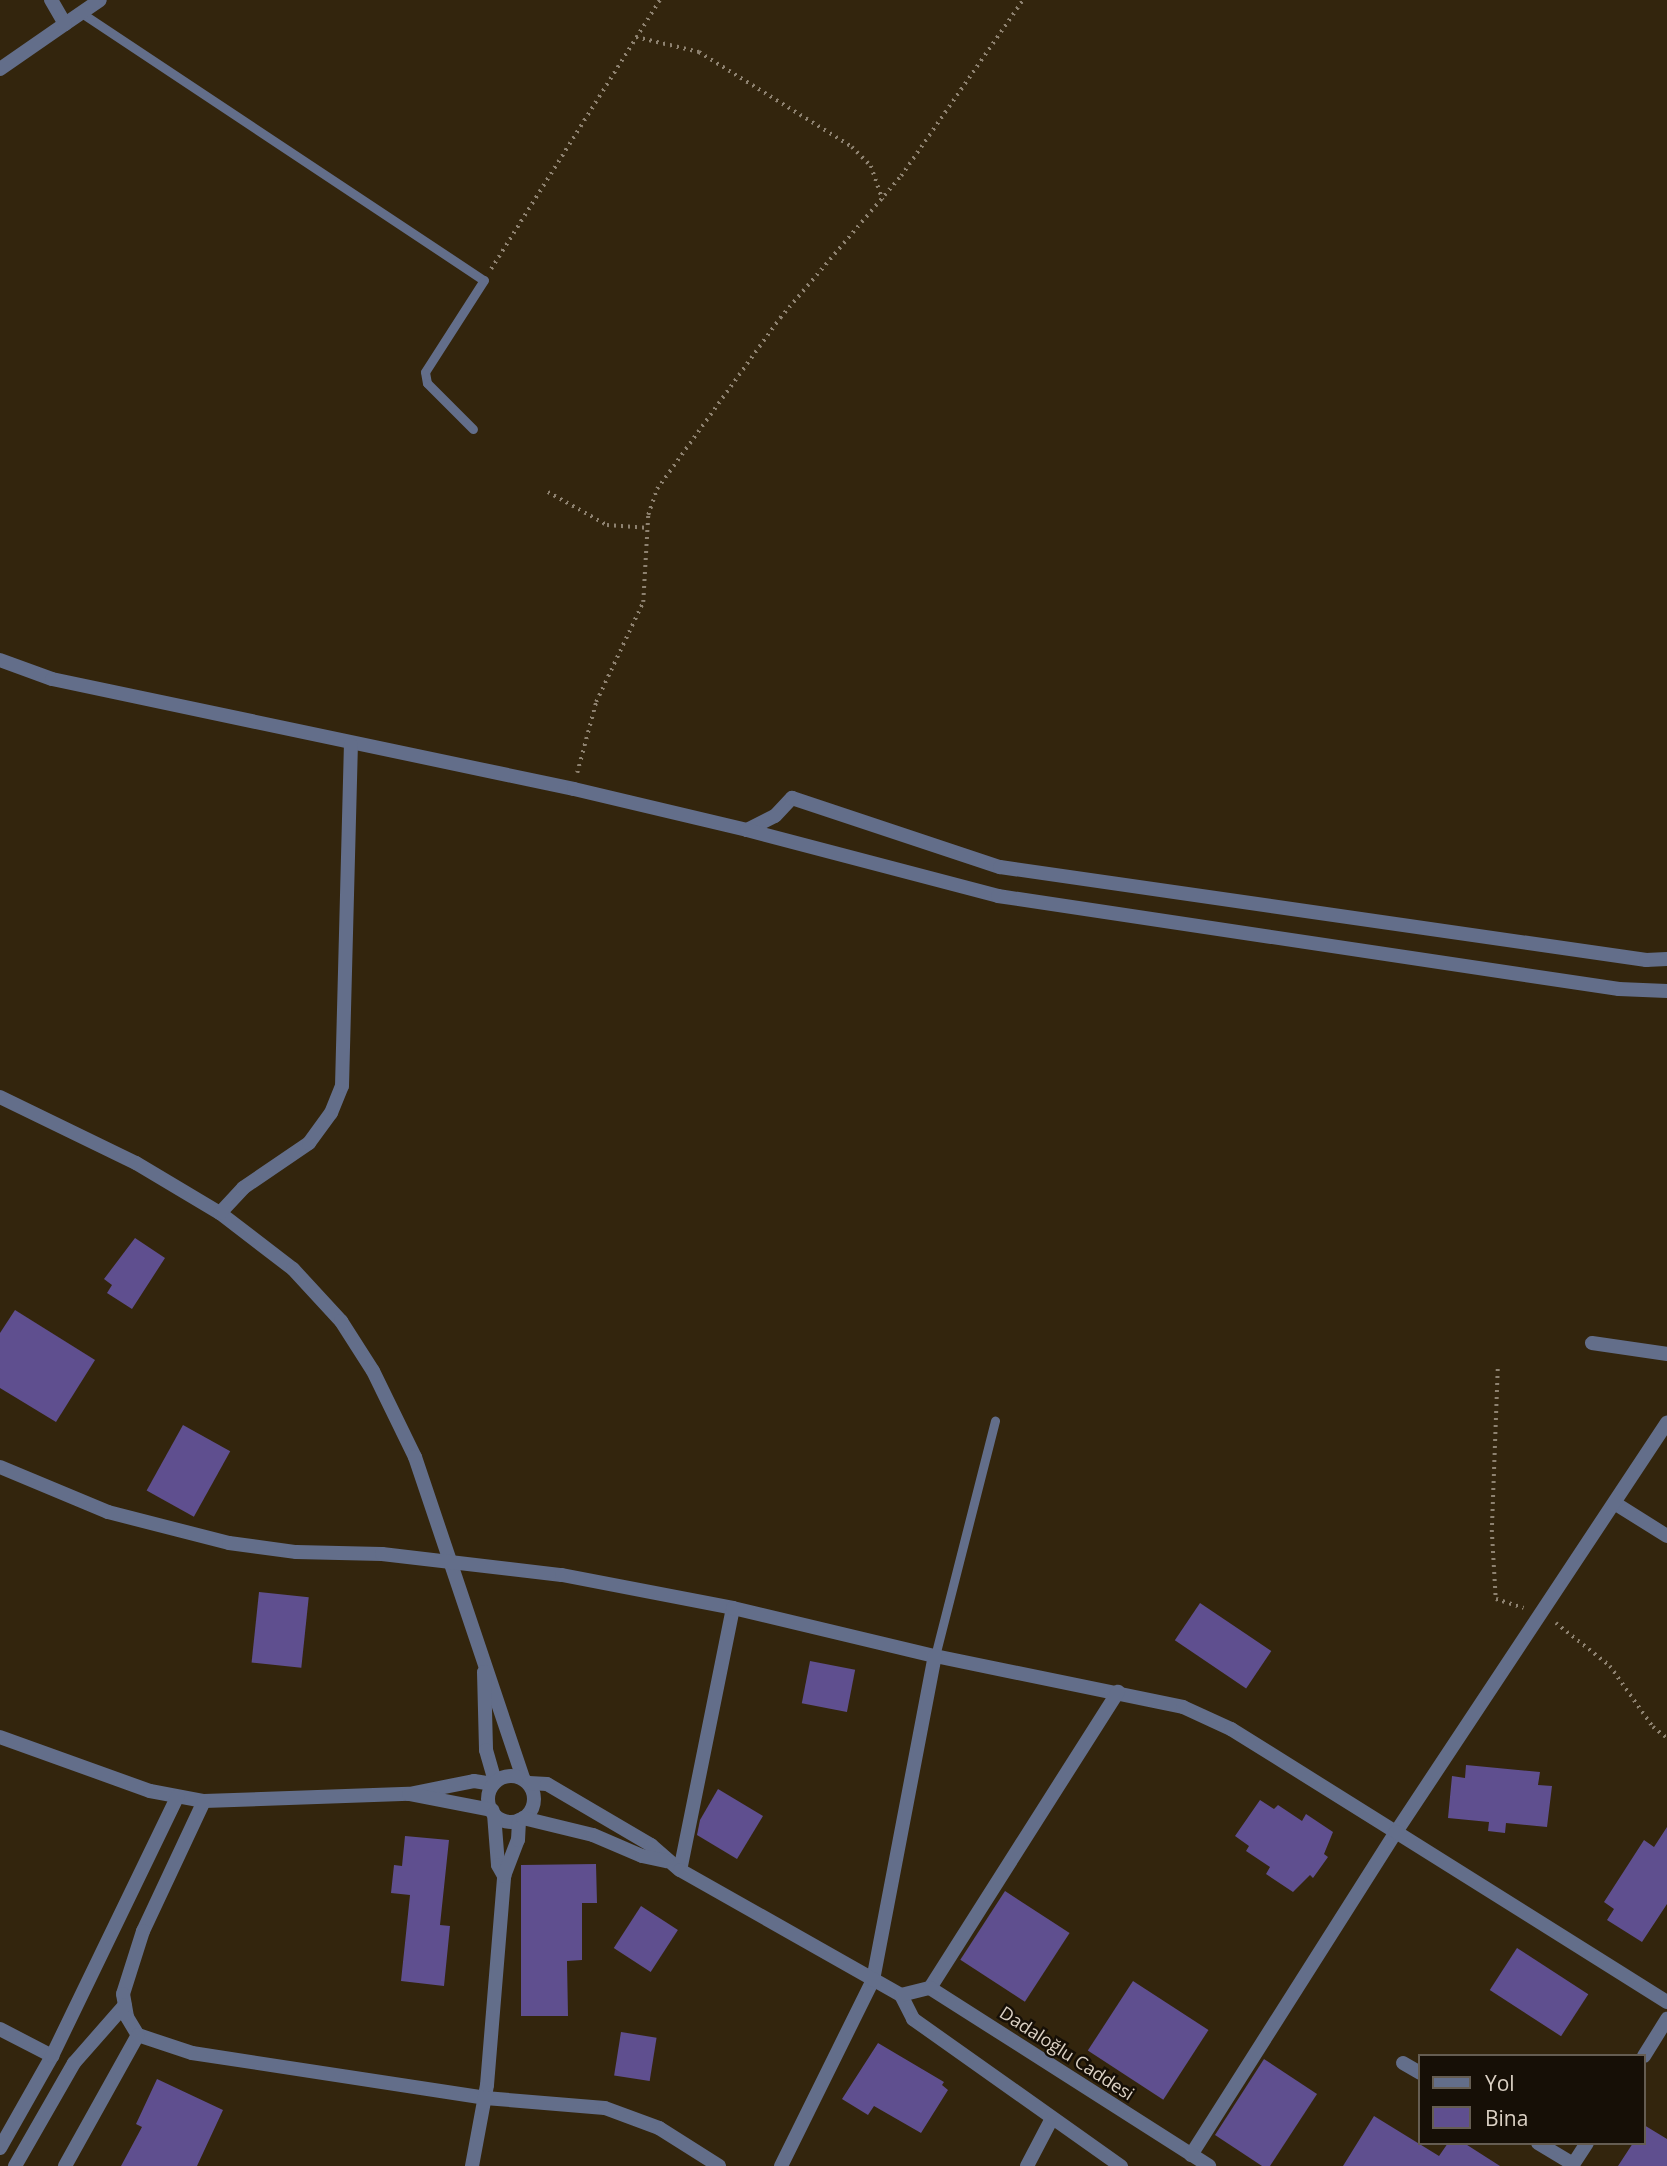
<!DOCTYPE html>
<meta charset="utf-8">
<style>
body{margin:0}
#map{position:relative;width:1667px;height:2166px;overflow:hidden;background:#33250d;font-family:"Open Sans",sans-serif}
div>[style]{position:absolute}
.building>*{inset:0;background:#5f4f8f;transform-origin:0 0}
.path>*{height:3.5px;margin-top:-1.75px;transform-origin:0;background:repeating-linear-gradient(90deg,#8e8270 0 2px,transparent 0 7px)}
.service>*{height:9px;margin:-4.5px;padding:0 4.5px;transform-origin:4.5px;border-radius:4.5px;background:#636e8a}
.minor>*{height:14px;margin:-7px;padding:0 7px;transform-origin:7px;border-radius:7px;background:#636e8a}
.minor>.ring{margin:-7px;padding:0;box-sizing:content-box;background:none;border:14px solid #636e8a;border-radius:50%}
.tertiary>*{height:14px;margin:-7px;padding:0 7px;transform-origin:7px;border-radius:7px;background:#636e8a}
span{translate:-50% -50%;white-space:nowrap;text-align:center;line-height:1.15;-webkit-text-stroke:5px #160f06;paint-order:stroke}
.street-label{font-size:18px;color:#dbd1c4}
.legend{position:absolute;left:1418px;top:2054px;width:228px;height:91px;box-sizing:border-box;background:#160f06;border:2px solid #655d52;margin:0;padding:9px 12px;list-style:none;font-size:21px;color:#dbd1c4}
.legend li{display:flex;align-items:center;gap:14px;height:35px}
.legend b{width:35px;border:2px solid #655d52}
</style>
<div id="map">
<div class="building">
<div style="clip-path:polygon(135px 1238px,165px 1258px,132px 1309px,107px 1293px,112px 1285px,104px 1279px)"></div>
<div style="clip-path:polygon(15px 1310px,95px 1360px,56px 1422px,0 1388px,0 1333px)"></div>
<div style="left:183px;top:1425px;width:54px;height:75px;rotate:29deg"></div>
<div style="left:259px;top:1592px;width:50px;height:71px;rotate:6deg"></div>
<div style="left:1200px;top:1603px;width:86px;height:45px;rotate:34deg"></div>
<div style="left:810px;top:1661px;width:46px;height:43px;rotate:11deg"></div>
<div style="clip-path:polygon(1466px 1765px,1540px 1772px,1538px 1785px,1552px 1786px,1547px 1827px,1506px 1823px,1505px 1833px,1488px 1831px,1489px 1822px,1448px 1818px,1452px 1776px,1465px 1778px)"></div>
<div style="clip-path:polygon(718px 1789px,763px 1816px,737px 1859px,697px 1835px,700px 1820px)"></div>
<div style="clip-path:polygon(1260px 1800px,1274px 1809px,1278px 1805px,1302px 1821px,1306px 1814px,1333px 1832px,1324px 1854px,1328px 1857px,1313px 1878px,1310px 1875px,1293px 1892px,1266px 1874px,1270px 1867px,1246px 1851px,1249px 1846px,1235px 1836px)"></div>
<div style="clip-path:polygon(1667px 1827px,1667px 1904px,1642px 1942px,1607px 1920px,1614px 1909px,1604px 1902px,1644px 1840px,1654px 1847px)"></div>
<div style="clip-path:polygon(405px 1836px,449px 1840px,440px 1925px,450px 1926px,444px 1986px,401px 1981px,410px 1895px,391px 1893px,394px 1865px,402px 1866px)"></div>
<div style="clip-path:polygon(596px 1864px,597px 1903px,582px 1903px,582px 1960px,567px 1961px,568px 2016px,521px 2016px,521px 1865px)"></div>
<div style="left:1005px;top:1891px;width:77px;height:82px;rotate:33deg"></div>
<div style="left:641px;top:1906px;width:44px;height:50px;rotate:33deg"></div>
<div style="left:1517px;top:1948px;width:85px;height:50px;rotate:33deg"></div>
<div style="left:1133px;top:1981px;width:90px;height:83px;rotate:33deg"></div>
<div style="left:621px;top:2032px;width:36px;height:44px;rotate:9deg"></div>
<div style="clip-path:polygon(878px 2043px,944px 2082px,942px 2085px,948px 2090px,921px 2133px,874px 2106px,868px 2115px,842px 2099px)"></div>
<div style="clip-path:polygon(1264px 2059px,1317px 2094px,1270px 2166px,1262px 2166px,1215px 2135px)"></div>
<div style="clip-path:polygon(157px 2079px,223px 2110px,197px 2166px,121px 2166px,142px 2127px,136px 2124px)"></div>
<div style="clip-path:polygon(1374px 2116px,1439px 2156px,1448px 2143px,1464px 2143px,1500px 2166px,1343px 2166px)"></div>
<div style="clip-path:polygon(1644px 2125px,1667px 2139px,1667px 2166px,1618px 2166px,1633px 2143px,1644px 2143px)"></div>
</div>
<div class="path">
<div style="left:636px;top:37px;width:65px;rotate:13.4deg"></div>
<div style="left:699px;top:52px;width:180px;rotate:31.8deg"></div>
<div style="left:852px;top:147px;width:27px;rotate:45deg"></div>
<div style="left:871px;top:166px;width:36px;rotate:71deg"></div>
<div style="left:491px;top:269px;width:318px;rotate:-57.9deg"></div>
<div style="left:548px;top:492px;width:68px;rotate:29.2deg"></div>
<div style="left:607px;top:525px;width:39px;rotate:4deg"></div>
<div style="left:577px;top:773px;width:73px;rotate:-75deg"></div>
<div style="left:596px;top:702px;width:110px;rotate:-64.8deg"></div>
<div style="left:643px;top:602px;width:87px;rotate:-86.7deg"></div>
<div style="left:648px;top:515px;width:28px;rotate:-71deg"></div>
<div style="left:657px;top:489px;width:211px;rotate:-54.3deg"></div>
<div style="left:780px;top:318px;width:187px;rotate:-49.6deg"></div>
<div style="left:901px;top:176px;width:214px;rotate:-55.3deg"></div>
<div style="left:1498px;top:1369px;width:161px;rotate:92.1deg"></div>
<div style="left:1492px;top:1530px;width:69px;rotate:86.7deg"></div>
<div style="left:1496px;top:1599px;width:29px;rotate:18deg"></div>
<div style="left:1556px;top:1623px;width:69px;rotate:38.5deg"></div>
<div style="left:1610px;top:1666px;width:75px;rotate:54.8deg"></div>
<div style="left:1653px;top:1727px;width:18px;rotate:38deg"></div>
</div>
<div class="service">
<div style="left:83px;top:14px;width:481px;rotate:33.6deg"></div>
<div style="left:484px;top:280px;width:109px;rotate:122.7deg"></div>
<div style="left:425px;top:372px;width:11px;rotate:80deg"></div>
<div style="left:427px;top:383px;width:65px;rotate:45deg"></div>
<div style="left:935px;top:1656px;width:243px;rotate:-75.7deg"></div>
</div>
<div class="minor">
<div style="left:65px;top:24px;width:42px;rotate:-34.4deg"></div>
<div style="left:0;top:69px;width:79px;rotate:-34.7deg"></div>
<div style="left:65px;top:24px;width:28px;rotate:-120deg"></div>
<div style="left:0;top:660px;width:55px;rotate:20.1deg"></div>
<div style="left:52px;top:679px;width:533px;rotate:11.9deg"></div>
<div style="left:574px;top:789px;width:178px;rotate:13.3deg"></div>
<div style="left:0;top:1097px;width:151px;rotate:25.9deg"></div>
<div style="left:136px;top:1163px;width:98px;rotate:30.8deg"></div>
<div style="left:220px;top:1213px;width:92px;rotate:37.5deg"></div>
<div style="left:293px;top:1269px;width:71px;rotate:47.3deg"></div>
<div style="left:341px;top:1321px;width:59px;rotate:57.4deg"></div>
<div style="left:373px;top:1371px;width:96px;rotate:64deg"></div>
<div style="left:415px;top:1457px;width:339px;rotate:71.4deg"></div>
<div style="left:220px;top:1213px;width:34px;rotate:-47deg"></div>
<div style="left:243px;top:1188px;width:80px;rotate:-34.3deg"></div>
<div style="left:309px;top:1143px;width:37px;rotate:-54deg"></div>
<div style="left:331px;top:1113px;width:29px;rotate:-68deg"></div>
<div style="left:342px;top:1086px;width:341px;rotate:-88.5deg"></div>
<div style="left:1592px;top:1343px;width:76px;rotate:8.3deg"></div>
<div style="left:0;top:1467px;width:117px;rotate:22.6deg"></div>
<div style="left:108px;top:1512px;width:125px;rotate:14.4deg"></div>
<div style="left:229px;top:1543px;width:68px;rotate:7.7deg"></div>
<div style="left:296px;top:1552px;width:86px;rotate:1.3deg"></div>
<div style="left:382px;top:1554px;width:181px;rotate:6.7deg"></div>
<div style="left:562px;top:1575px;width:174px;rotate:10.9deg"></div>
<div style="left:733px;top:1608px;width:267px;rotate:101.4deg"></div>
<div style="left:1616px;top:1504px;width:60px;rotate:32.1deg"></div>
<div style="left:733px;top:1608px;width:208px;rotate:13.4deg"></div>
<div style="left:935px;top:1656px;width:253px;rotate:11.6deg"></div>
<div style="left:1183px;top:1707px;width:53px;rotate:24.6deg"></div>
<div style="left:1231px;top:1729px;width:195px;rotate:32deg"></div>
<div style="left:1396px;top:1832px;width:491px;rotate:-56.5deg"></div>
<div style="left:484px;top:1672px;width:78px;rotate:88.5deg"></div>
<div style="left:486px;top:1750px;width:33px;rotate:74deg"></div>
<div style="left:0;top:1737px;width:159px;rotate:19.8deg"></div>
<div style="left:150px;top:1791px;width:55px;rotate:10.5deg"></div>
<div style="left:204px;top:1801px;width:205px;rotate:-2deg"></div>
<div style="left:409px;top:1794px;width:66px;rotate:-11.3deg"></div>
<div style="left:474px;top:1781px;width:19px;rotate:9deg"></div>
<div class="ring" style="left:488px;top:1776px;width:32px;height:32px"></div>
<div style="left:409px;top:1794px;width:85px;rotate:10.9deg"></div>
<div style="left:204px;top:1801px;width:144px;rotate:115.1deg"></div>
<div style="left:143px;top:1931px;width:66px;rotate:107.6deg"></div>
<div style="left:123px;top:1994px;width:23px;rotate:80deg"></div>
<div style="left:127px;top:2017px;width:21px;rotate:59deg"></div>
<div style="left:138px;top:2035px;width:57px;rotate:18.4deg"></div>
<div style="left:192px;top:2053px;width:296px;rotate:8.7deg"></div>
<div style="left:485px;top:2098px;width:120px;rotate:4.8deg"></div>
<div style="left:605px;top:2108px;width:58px;rotate:20.3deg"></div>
<div style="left:659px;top:2128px;width:71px;rotate:32.3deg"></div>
<div style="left:494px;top:1814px;width:51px;rotate:85.5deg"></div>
<div style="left:498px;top:1865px;width:13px;rotate:61deg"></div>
<div style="left:930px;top:1988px;width:351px;rotate:-57.6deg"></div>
<div style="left:0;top:2029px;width:59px;rotate:27.4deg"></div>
<div style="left:1644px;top:2056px;width:44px;rotate:-58.1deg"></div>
<div style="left:1403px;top:2063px;width:20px;rotate:30deg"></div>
<div style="left:1538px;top:2143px;width:41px;rotate:31deg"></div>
<div style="left:0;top:2148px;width:106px;rotate:-60.5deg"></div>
<div style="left:52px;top:2056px;width:288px;rotate:-64.2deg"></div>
<div style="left:1191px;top:2155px;width:383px;rotate:-57.6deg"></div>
<div style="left:1396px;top:1832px;width:320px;rotate:32.1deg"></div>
<div style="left:15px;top:2166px;width:119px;rotate:-60.2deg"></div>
<div style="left:74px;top:2063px;width:77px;rotate:-48.7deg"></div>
<div style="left:65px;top:2166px;width:150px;rotate:-60.9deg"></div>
<div style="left:472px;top:2166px;width:82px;rotate:-79.5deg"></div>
<div style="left:487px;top:2085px;width:210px;rotate:-85.3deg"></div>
<div style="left:504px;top:1876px;width:39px;rotate:-69deg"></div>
<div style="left:518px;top:1840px;width:20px;rotate:-87deg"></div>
<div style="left:781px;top:2166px;width:208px;rotate:-63.7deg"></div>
<div style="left:873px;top:1980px;width:330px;rotate:-79.2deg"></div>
<div style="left:1027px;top:2166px;width:52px;rotate:-62.4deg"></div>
<div style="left:1572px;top:2166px;width:27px;rotate:-57deg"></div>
</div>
<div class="tertiary">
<div style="left:747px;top:830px;width:31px;rotate:-27deg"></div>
<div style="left:775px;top:816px;width:25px;rotate:-47deg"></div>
<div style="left:792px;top:798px;width:219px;rotate:18.4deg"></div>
<div style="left:1000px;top:867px;width:653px;rotate:8.19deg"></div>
<div style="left:1646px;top:960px;width:21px;rotate:-3deg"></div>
<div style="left:747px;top:830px;width:260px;rotate:14.7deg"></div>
<div style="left:998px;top:896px;width:628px;rotate:8.52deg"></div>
<div style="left:1619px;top:989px;width:48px;rotate:2.4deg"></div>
<div style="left:529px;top:1783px;width:18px;rotate:3deg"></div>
<div style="left:547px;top:1784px;width:121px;rotate:30.4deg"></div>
<div style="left:651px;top:1845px;width:38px;rotate:41deg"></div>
<div style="left:680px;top:1870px;width:254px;rotate:29.5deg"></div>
<div style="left:901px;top:1995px;width:27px;rotate:63deg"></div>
<div style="left:913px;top:2019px;width:255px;rotate:35.3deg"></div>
<div style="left:523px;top:1818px;width:72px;rotate:13.7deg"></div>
<div style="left:593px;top:1835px;width:53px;rotate:23.2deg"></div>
<div style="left:642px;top:1856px;width:25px;rotate:12deg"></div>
<div style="left:901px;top:1995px;width:30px;rotate:-14deg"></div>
<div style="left:930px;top:1988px;width:331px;rotate:32.5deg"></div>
</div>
<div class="street-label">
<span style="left:1067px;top:2053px;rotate:33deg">Dadaloğlu Caddesi</span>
</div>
<ul class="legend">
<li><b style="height:9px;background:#636e8a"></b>Yol</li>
<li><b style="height:19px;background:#5f4f8f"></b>Bina</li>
</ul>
</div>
